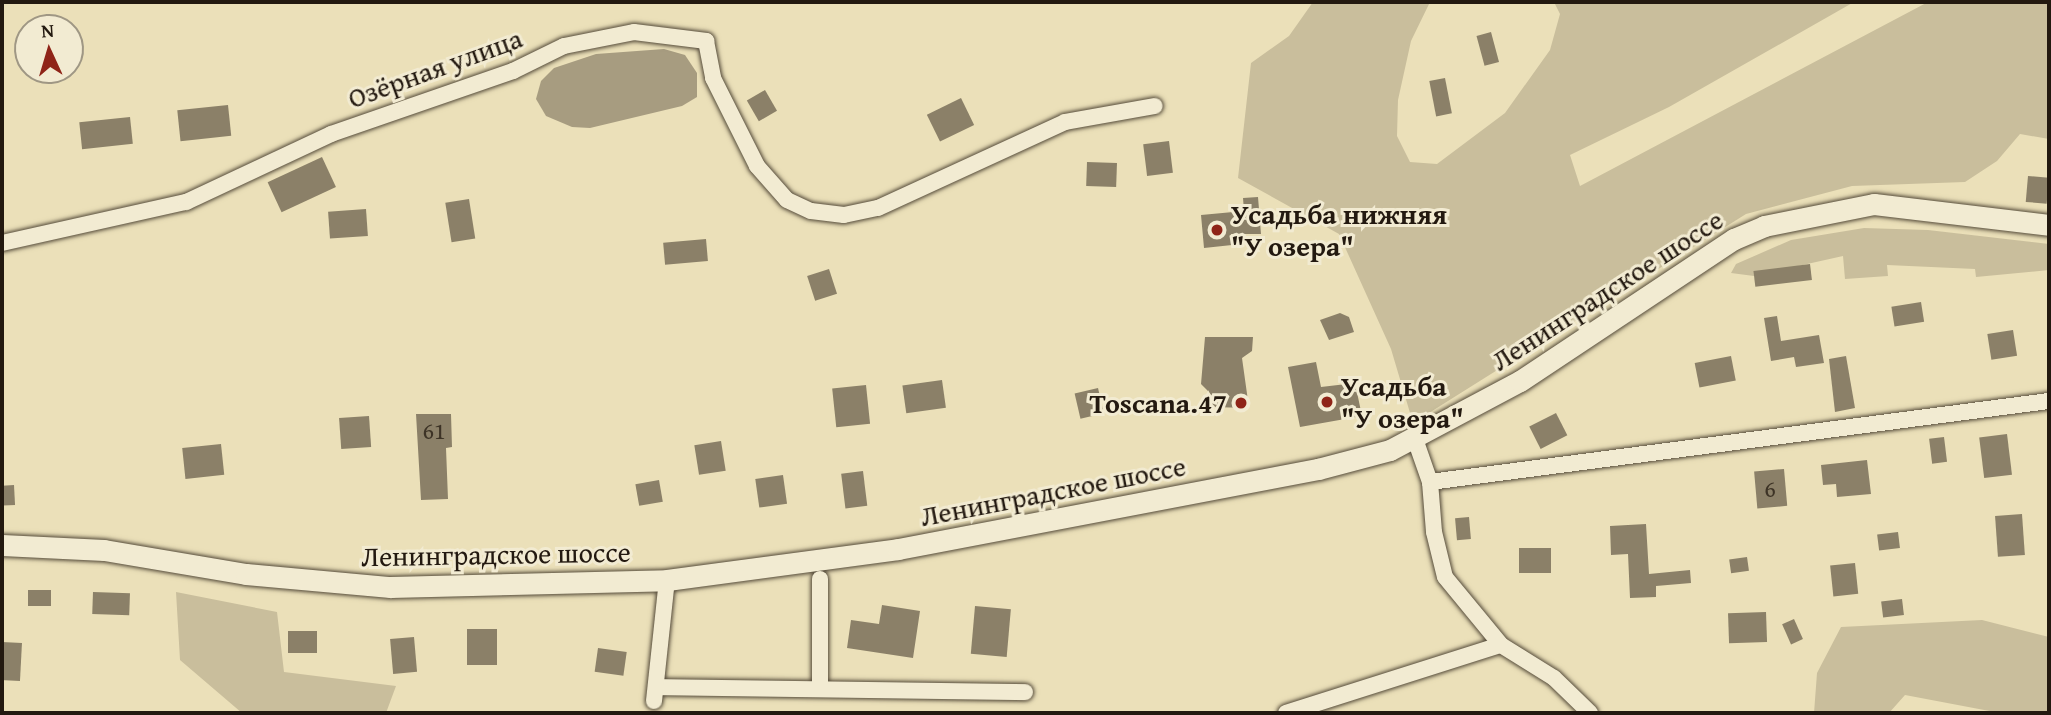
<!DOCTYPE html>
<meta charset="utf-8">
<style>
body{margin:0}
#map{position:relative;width:2051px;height:715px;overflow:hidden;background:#ebe0b9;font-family:"Gentium Book Plus",serif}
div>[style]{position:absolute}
.green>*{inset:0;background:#c9be9c}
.water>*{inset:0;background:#a79c80}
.building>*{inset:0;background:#8b8068;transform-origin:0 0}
.roads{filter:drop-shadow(0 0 2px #554b3a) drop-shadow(0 0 2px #554b3a)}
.minor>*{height:16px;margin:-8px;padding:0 8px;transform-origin:8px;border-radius:8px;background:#f2ebd2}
.secondary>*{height:21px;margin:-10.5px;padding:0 10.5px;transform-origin:10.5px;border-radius:10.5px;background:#f2ebd2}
.dots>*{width:19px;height:19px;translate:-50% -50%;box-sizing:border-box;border:4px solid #f2ebd2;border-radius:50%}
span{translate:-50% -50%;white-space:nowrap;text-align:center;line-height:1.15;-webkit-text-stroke:6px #f2ebd2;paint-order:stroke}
.number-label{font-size:24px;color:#3d3326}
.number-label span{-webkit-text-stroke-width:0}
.street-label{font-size:28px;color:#231910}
.poi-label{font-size:28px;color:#231910;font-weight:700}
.left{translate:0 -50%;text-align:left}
.right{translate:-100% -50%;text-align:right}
.frame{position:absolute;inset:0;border:4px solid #231910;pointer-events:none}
.north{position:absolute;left:14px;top:14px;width:70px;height:70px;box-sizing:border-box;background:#f2ebd2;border:2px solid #9f9784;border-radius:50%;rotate:356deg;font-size:19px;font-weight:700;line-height:28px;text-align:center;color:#231910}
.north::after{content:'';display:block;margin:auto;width:24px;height:32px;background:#8f2418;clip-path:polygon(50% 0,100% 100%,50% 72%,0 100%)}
</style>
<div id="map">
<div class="green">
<div style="clip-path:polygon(1313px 2px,1430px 2px,1411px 41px,1398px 100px,1397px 136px,1410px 162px,1437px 164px,1505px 113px,1550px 50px,1560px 14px,1554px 2px,1854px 2px,1669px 107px,1570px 155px,1580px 186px,1928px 2px,2049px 2px,2049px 139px,2020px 134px,1997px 161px,1965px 182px,1852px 186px,1746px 214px,1413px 423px,1391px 349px,1339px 234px,1238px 178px,1251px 63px,1289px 36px)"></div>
<div style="clip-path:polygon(1864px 228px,1928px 230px,2049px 244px,2049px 270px,1976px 277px,1975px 269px,1887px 265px,1888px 276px,1845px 279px,1843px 256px,1754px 276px,1731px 273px,1736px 264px,1791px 240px)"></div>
<div style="clip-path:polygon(176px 592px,277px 612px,284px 672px,396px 686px,386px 713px,242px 713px,180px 660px)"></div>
<div style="clip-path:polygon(1982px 620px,2049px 637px,2049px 713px,2000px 713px,1905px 695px,1889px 713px,1814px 713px,1817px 673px,1841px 627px)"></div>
</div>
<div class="water">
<div style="clip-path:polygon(664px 49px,685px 55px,697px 73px,697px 97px,682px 106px,590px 128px,572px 127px,546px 116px,536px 99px,541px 81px,554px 68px,596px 54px)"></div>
</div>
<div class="building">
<div style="left:1491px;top:32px;width:31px;height:15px;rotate:75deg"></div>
<div style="left:1445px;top:78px;width:36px;height:16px;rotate:79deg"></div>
<div style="left:765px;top:90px;width:24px;height:21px;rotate:60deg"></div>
<div style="left:961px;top:98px;width:30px;height:38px;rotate:64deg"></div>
<div style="left:228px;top:105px;width:31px;height:51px;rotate:84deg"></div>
<div style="left:130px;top:117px;width:27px;height:51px;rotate:84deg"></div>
<div style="left:1169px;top:141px;width:32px;height:26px;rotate:83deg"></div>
<div style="left:322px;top:157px;width:33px;height:60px;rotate:65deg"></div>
<div style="left:1087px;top:162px;width:30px;height:24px;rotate:2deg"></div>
<div style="left:2028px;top:176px;width:21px;height:26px;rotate:5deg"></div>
<div style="clip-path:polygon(1258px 197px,1261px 234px,1231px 234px,1232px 245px,1204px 248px,1201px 215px,1244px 211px,1243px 198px)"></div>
<div style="left:469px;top:199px;width:40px;height:24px;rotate:81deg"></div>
<div style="left:366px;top:209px;width:27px;height:38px;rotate:86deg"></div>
<div style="left:706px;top:239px;width:22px;height:43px;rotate:85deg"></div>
<div style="left:1810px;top:264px;width:16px;height:57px;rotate:83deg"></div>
<div style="left:829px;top:269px;width:26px;height:23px;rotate:72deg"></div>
<div style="left:1921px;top:302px;width:20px;height:30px;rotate:81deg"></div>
<div style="clip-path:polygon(1340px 313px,1349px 317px,1354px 332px,1329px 340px,1320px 320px)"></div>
<div style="clip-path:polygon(1777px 316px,1781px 341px,1819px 335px,1824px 363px,1796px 367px,1794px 357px,1771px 361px,1764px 318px)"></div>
<div style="left:2013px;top:330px;width:26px;height:26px;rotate:81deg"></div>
<div style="clip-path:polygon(1205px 337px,1253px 337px,1252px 351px,1242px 358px,1249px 408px,1212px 407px,1210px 393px,1201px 384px)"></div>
<div style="left:1731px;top:356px;width:25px;height:37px;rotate:79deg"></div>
<div style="clip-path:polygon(1846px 356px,1855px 408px,1835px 412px,1829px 359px)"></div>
<div style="clip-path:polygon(1316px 362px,1321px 387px,1355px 383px,1362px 416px,1300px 427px,1288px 367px)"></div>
<div style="left:942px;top:380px;width:28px;height:40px;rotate:82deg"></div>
<div style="left:866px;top:385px;width:39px;height:34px;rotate:84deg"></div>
<div style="left:1098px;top:388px;width:26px;height:24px;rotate:77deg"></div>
<div style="left:1556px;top:413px;width:25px;height:30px;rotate:63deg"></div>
<div style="clip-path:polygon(416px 414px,451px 414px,452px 447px,446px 448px,448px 499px,421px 500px)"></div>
<div style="left:369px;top:416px;width:31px;height:30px;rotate:86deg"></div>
<div style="left:2007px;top:434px;width:41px;height:28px;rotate:83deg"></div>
<div style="left:1944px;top:437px;width:25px;height:15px;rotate:83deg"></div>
<div style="left:721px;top:441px;width:30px;height:27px;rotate:81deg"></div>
<div style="left:221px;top:444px;width:31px;height:39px;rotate:84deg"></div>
<div style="clip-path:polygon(1867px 460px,1871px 494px,1837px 497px,1836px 484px,1823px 485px,1821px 465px)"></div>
<div style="left:1784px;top:469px;width:37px;height:30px;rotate:85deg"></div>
<div style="left:863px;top:471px;width:35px;height:22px;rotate:83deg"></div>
<div style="left:783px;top:475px;width:29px;height:28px;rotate:82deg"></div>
<div style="left:659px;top:480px;width:22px;height:24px;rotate:80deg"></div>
<div style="left:14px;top:485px;width:20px;height:12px;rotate:87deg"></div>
<div style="left:2022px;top:514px;width:41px;height:27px;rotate:86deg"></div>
<div style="left:1469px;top:517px;width:22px;height:14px;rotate:85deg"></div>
<div style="clip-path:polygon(1646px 524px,1649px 574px,1690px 570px,1691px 583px,1656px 586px,1656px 597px,1630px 598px,1628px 554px,1611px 555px,1610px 526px)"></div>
<div style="left:1898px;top:532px;width:16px;height:21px;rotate:83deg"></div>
<div style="left:1551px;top:548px;width:25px;height:32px;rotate:90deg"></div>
<div style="left:1747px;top:557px;width:14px;height:18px;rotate:82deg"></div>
<div style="left:1855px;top:563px;width:31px;height:25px;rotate:84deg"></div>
<div style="left:28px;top:590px;width:23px;height:16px"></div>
<div style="left:93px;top:592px;width:37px;height:22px;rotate:2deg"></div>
<div style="left:1902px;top:599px;width:16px;height:21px;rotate:83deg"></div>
<div style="clip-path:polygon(882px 605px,920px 611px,913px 658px,847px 648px,851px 620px,879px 624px)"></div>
<div style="left:975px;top:606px;width:36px;height:48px;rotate:5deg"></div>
<div style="left:1766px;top:612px;width:30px;height:38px;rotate:88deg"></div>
<div style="left:1794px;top:619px;width:22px;height:13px;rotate:66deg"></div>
<div style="left:467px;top:629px;width:30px;height:36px"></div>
<div style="left:317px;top:631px;width:22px;height:29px;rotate:90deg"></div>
<div style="left:414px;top:637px;width:35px;height:24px;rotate:85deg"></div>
<div style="left:2px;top:642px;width:20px;height:38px;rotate:3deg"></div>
<div style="left:598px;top:648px;width:29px;height:24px;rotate:8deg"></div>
</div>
<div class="roads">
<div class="minor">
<div style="left:2px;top:243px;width:189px;rotate:-12.6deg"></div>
<div style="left:186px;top:202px;width:160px;rotate:-25.1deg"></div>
<div style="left:331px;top:134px;width:193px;rotate:-19.1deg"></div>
<div style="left:513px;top:71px;width:57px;rotate:-26.1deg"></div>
<div style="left:564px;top:46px;width:71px;rotate:-11.3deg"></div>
<div style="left:634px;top:32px;width:73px;rotate:7.1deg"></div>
<div style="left:706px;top:41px;width:38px;rotate:79deg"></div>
<div style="left:713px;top:78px;width:98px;rotate:63.4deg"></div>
<div style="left:757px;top:166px;width:45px;rotate:48.6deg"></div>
<div style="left:787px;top:200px;width:26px;rotate:25deg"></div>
<div style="left:811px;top:211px;width:33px;rotate:7deg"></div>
<div style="left:844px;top:215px;width:35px;rotate:-12deg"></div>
<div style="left:878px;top:208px;width:206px;rotate:-24.7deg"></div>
<div style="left:1065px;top:122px;width:91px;rotate:-10.1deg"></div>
<div style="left:1415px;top:439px;width:46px;rotate:70.8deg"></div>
<div style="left:1430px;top:482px;width:50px;rotate:85.4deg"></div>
<div style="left:1434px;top:532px;width:46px;rotate:76.3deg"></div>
<div style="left:1445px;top:577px;width:88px;rotate:50.5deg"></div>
<div style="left:1501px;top:645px;width:62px;rotate:31.9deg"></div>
<div style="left:1554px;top:678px;width:50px;rotate:44.2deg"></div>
<div style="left:1430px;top:482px;width:624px;rotate:-7.46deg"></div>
<div style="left:657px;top:687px;width:368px;rotate:0.8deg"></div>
<div style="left:820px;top:689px;width:110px;rotate:-90deg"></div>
<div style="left:654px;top:701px;width:122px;rotate:-83.9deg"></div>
<div style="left:1286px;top:713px;width:225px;rotate:-17.6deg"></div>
</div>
<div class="secondary">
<div style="left:2px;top:545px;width:102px;rotate:2.8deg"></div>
<div style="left:104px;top:550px;width:144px;rotate:9.6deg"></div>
<div style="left:246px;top:574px;width:145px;rotate:5.2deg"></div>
<div style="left:390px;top:587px;width:277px;rotate:-1.4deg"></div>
<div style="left:667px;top:580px;width:233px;rotate:-7.6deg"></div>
<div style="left:898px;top:549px;width:428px;rotate:-10.8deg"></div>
<div style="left:1318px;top:469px;width:74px;rotate:-14.8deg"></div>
<div style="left:1390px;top:450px;width:147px;rotate:-28deg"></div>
<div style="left:1520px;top:381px;width:257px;rotate:-33.6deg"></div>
<div style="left:1734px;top:239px;width:33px;rotate:-23deg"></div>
<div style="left:1764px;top:226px;width:112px;rotate:-11.3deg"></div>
<div style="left:1874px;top:204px;width:176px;rotate:6.8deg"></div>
</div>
</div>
<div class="dots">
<div style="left:1217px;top:230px;background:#8f2418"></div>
<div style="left:1327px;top:402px;background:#8f2418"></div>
<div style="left:1241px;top:403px;background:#8f2418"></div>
</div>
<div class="number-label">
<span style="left:434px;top:431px">61</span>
<span style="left:1770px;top:489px">6</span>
</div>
<div class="street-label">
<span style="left:435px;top:68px;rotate:-20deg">Озёрная улица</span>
<span style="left:1607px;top:290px;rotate:-33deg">Ленинградское шоссе</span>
<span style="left:1053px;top:491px;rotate:-11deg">Ленинградское шоссе</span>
<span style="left:496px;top:554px;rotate:-1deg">Ленинградское шоссе</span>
</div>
<div class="poi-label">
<span class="left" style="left:1231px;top:230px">Усадьба нижняя<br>"У озера"</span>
<span class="left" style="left:1341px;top:402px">Усадьба<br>"У озера"</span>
<span class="right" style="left:1227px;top:403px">Toscana.47</span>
</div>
<div class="frame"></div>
<div class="north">N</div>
</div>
